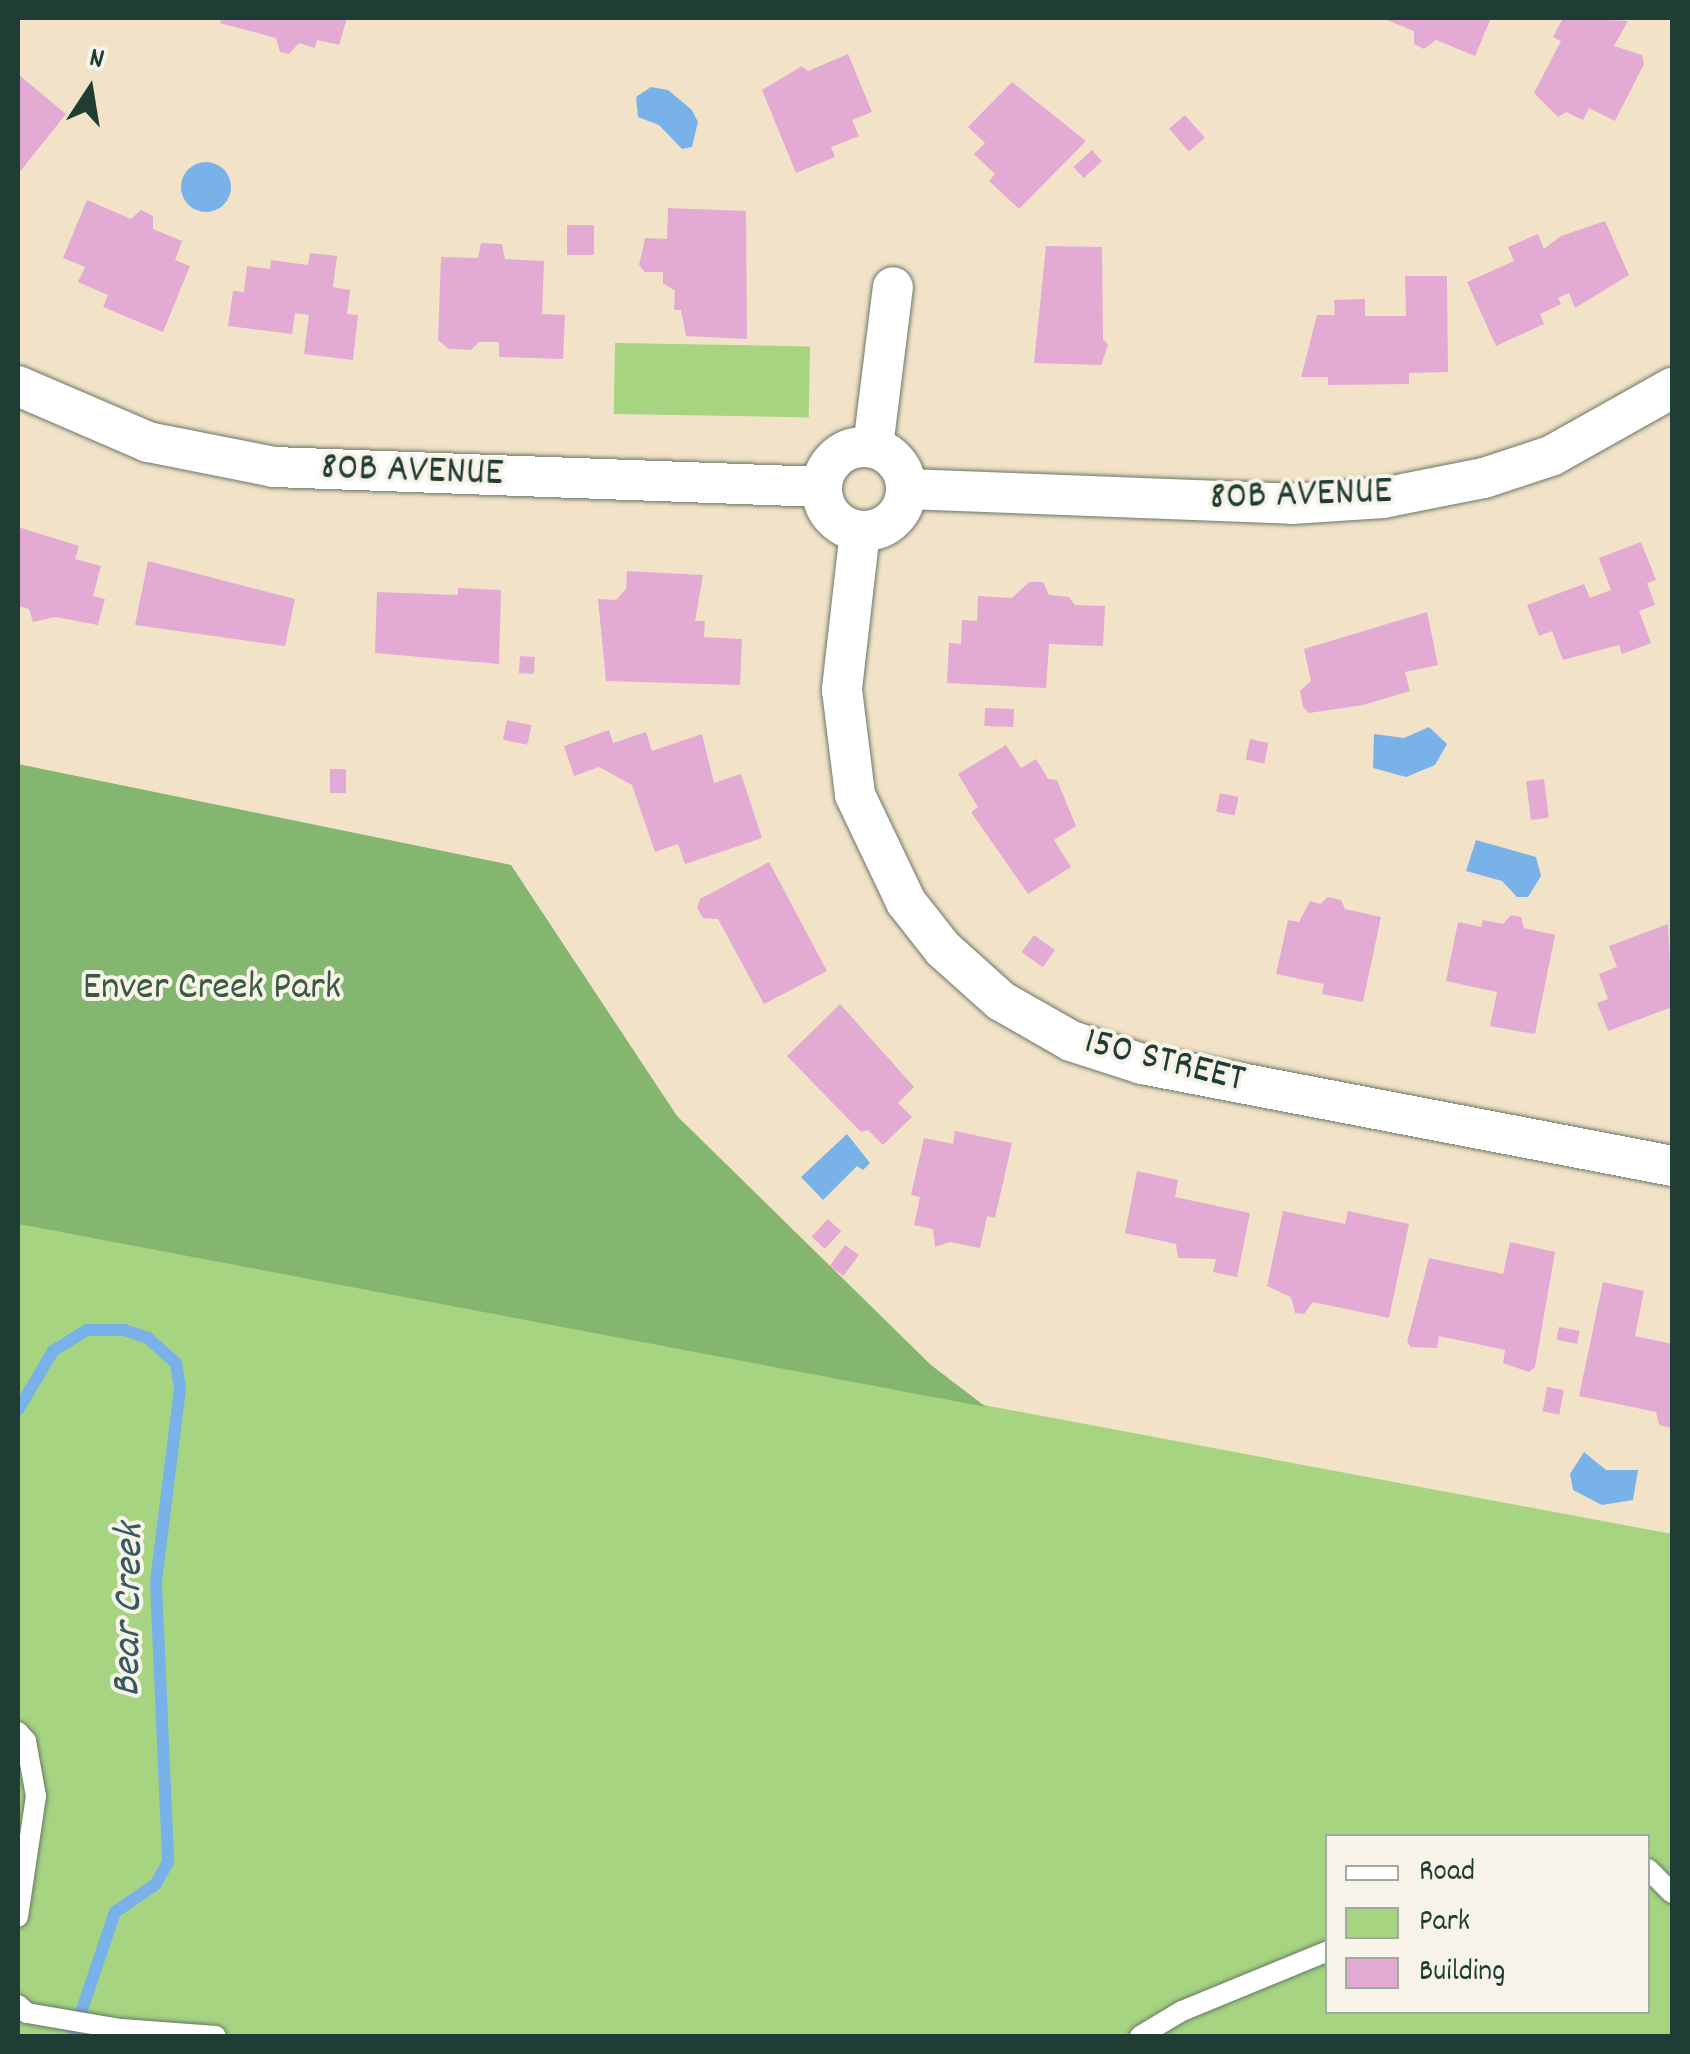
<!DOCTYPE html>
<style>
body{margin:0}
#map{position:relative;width:1690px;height:2054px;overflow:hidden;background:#f2e3c8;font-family:Dekko,sans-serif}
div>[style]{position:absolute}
.green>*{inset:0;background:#a6d481;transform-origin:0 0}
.forest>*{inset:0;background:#84b66f}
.water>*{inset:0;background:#79b1e9}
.round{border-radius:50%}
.stream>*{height:12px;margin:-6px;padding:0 6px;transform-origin:6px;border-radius:6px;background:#79b1e9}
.building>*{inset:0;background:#e3aad4;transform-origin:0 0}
.roads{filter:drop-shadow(0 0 2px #697768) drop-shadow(0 0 2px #697768)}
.service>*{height:20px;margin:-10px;padding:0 10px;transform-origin:10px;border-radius:10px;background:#fff}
.minor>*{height:40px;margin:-20px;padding:0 20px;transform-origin:20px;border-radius:20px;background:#fff}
.minor>.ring{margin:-20px;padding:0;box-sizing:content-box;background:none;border:40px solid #fff;border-radius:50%}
span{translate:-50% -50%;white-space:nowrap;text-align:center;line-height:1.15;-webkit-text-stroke:8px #f7f3e8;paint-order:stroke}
.street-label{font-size:40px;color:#1f3d34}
.park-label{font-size:40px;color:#3a5b43}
.water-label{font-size:42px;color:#365a61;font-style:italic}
.frame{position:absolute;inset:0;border:20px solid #1f3d34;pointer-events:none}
.legend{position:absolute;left:1325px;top:1834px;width:325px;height:180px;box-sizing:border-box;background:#f7f3e8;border:2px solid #a1aaa0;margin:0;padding:12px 18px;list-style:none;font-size:30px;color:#1f3d34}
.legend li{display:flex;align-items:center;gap:20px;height:50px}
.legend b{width:50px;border:2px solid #a1aaa0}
.north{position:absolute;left:40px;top:40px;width:100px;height:100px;-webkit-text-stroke:8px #f7f3e8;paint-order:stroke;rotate:12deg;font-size:28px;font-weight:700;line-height:40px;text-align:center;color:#1f3d34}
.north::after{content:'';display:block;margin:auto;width:35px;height:45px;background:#1f3d34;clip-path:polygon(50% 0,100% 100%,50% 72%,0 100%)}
</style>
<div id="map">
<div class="green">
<div style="left:615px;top:343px;width:195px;height:71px;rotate:1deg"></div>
<div style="clip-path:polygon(evenodd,18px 1224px,1672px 1534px,1672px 2036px,18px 2036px,18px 1224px,1328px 1836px,1648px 1836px,1648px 2012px,1328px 2012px,1328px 1836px)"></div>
</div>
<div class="forest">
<div style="clip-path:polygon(18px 764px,511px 865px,677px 1116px,931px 1365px,986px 1407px,18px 1224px)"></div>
</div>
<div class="water">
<div style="clip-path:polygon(651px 87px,668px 90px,692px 110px,698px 122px,692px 147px,682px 149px,659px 125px,638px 117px,636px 97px)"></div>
<div class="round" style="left:181px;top:162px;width:50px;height:50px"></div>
<div style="clip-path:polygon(1429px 727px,1447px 744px,1435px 765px,1406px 777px,1373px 768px,1374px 734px,1404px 738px)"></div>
<div style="clip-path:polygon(1476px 840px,1536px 857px,1541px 876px,1528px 897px,1517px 897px,1502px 881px,1466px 871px)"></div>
<div style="clip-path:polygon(847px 1134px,870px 1163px,863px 1170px,857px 1166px,823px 1200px,801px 1177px)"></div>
<div style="clip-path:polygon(1584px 1452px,1606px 1470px,1638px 1470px,1633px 1500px,1602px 1505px,1573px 1490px,1570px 1474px)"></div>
</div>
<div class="stream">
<div style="left:18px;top:1410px;width:69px;rotate:-59.3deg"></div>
<div style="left:53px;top:1351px;width:40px;rotate:-32deg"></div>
<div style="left:87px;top:1330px;width:37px"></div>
<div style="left:124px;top:1330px;width:25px;rotate:18deg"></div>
<div style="left:148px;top:1338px;width:38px;rotate:42deg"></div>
<div style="left:176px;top:1363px;width:26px;rotate:81deg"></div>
<div style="left:180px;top:1389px;width:195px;rotate:97.1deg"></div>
<div style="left:156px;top:1583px;width:279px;rotate:87.5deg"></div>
<div style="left:168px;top:1862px;width:25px;rotate:119deg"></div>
<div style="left:156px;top:1884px;width:50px;rotate:145.7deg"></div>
<div style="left:115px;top:1912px;width:131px;rotate:108.7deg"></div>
</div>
<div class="building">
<div style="clip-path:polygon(222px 18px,347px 18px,339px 45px,317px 40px,315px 48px,299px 43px,289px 54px,280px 52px,276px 38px,220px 23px)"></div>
<div style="clip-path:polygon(1382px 18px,1491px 18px,1475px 56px,1436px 40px,1424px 49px,1414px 44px,1414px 31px)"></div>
<div style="clip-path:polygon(1563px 18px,1628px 21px,1614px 46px,1642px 55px,1644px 64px,1615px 121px,1589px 108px,1583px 120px,1566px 112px,1558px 117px,1534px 93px,1561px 41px,1553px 37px)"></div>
<div style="clip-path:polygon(848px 54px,872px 112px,852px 120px,859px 136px,831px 147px,835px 157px,796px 173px,762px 90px,802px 66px,808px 71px)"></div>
<div style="clip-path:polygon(18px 74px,66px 114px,18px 174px)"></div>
<div style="clip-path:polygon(1012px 82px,1086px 141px,1019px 209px,989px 181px,995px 174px,974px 154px,985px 143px,968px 127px)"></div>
<div style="left:1185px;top:115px;width:30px;height:21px;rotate:49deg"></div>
<div style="left:1092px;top:150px;width:15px;height:25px;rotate:48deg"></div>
<div style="clip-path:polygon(87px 200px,131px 219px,141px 210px,153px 216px,153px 229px,182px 241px,175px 260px,190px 266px,163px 332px,103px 307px,108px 295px,78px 282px,85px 267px,63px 258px)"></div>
<div style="clip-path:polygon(668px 208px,746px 211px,747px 339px,686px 336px,681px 310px,674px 310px,675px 291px,663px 283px,663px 272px,645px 272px,639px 265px,645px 238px,667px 239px)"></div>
<div style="clip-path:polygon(1605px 221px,1629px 275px,1575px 308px,1569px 293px,1558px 298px,1561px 304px,1540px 314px,1544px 324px,1496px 346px,1467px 282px,1514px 261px,1508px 247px,1538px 234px,1544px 249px,1561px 236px)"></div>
<div style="left:567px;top:225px;width:27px;height:30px"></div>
<div style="clip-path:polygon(481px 243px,502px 244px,505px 259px,544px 261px,542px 314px,565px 315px,563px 359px,499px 357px,499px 342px,479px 342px,471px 350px,449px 349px,438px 340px,441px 257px,478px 258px)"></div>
<div style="clip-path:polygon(1046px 246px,1102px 247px,1103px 339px,1108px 345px,1101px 365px,1034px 363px)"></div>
<div style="clip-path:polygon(310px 253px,337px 256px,333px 287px,350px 290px,347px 314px,358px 315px,353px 360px,304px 354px,309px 315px,295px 313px,292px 334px,228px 326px,233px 291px,244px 292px,247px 266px,270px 269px,271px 260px,308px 265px)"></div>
<div style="clip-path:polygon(1405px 276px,1447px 276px,1448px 372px,1409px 373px,1409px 384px,1328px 385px,1328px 377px,1301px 377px,1317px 315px,1335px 315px,1334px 300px,1365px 299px,1365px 316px,1406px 316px)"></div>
<div style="clip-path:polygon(18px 527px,79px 546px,75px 559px,101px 566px,93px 596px,105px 599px,98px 625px,55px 617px,33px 622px,29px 609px,18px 606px)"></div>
<div style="clip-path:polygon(1641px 542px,1656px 580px,1647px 583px,1655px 605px,1639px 611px,1651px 643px,1622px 654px,1619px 645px,1563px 660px,1552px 631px,1539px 636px,1527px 605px,1584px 584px,1590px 598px,1611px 590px,1599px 558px)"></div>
<div style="clip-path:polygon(148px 561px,295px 599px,285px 646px,135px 625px)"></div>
<div style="clip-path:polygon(627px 571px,703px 575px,695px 621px,705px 621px,704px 637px,742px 639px,740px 685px,606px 681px,598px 599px,616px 600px,626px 589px)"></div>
<div style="clip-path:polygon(1029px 582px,1043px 582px,1049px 595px,1069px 597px,1075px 605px,1105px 606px,1103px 646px,1049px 644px,1046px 688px,947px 683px,949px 643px,961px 644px,962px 620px,977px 621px,978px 596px,1012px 598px)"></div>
<div style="clip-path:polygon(458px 588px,501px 590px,499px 664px,375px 653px,377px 592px,458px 595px)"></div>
<div style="clip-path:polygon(1427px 612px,1438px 665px,1405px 672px,1410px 691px,1363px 705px,1309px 713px,1303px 707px,1300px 691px,1311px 681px,1304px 649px)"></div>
<div style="left:520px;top:656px;width:15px;height:17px;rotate:4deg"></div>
<div style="left:985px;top:708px;width:29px;height:18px;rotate:2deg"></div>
<div style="left:507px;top:720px;width:25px;height:20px;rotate:12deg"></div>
<div style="clip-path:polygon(609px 730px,613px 743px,646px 732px,652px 751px,702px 734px,714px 783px,741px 774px,762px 838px,685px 864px,678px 844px,655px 852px,632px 785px,599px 767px,574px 776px,564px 746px)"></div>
<div style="left:1250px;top:739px;width:19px;height:21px;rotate:12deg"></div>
<div style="clip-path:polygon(1006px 745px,1021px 768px,1036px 759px,1048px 779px,1057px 780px,1076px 826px,1054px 840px,1071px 867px,1028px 894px,971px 812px,978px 807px,958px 774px)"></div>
<div style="left:330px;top:769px;width:16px;height:24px"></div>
<div style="left:1544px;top:779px;width:39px;height:18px;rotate:83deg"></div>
<div style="left:1220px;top:793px;width:19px;height:19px;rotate:12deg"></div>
<div style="clip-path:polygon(769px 862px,827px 971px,764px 1004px,718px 919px,703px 918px,697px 908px,700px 899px)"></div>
<div style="clip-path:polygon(1328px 897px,1341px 900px,1345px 909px,1381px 917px,1363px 1002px,1322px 994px,1324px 984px,1276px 974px,1288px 920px,1299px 922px,1310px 901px,1320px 904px)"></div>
<div style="clip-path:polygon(1511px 915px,1521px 917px,1524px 928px,1555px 935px,1535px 1034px,1490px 1026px,1497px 992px,1446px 981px,1458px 922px,1481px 927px,1483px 920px,1503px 924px)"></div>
<div style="clip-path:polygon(1668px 924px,1672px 1007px,1608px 1031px,1597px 1003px,1608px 999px,1599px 974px,1617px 967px,1609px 946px)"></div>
<div style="left:1034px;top:935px;width:26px;height:21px;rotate:36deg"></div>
<div style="clip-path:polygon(840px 1004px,914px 1087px,898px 1103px,912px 1117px,883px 1145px,868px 1130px,861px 1132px,787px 1056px)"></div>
<div style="clip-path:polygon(955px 1131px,1012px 1143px,995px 1218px,987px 1216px,980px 1248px,950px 1242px,935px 1247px,933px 1229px,914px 1225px,920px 1197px,911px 1195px,924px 1138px,953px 1144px)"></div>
<div style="clip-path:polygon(1137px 1171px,1178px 1180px,1175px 1197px,1250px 1213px,1237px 1277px,1213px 1272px,1216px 1259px,1178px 1258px,1176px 1244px,1125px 1233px)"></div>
<div style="clip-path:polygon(1283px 1211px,1345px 1224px,1348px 1211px,1409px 1224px,1389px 1318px,1313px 1302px,1304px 1314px,1295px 1313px,1291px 1297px,1267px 1286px)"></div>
<div style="left:828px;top:1219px;width:18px;height:24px;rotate:43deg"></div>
<div style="clip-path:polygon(1510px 1242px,1555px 1252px,1535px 1367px,1529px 1372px,1503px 1363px,1505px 1350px,1439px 1336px,1437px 1348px,1411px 1347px,1407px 1342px,1429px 1258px,1503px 1274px)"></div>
<div style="left:845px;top:1245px;width:17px;height:26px;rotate:36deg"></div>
<div style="clip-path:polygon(1603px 1282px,1644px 1291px,1635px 1336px,1672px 1344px,1672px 1428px,1659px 1425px,1656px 1412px,1579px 1396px)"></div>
<div style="left:1559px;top:1327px;width:21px;height:13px;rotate:11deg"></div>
<div style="left:1547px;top:1387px;width:17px;height:25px;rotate:10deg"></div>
</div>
<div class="roads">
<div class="service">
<div style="left:18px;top:1732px;width:12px;rotate:48deg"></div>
<div style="left:26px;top:1741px;width:56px;rotate:79.7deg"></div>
<div style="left:36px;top:1796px;width:122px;rotate:98.5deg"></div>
<div style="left:1648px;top:1869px;width:34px;rotate:45deg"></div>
<div style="left:18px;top:2005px;width:12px;rotate:42deg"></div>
<div style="left:27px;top:2013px;width:95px;rotate:9.7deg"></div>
<div style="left:121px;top:2029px;width:95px;rotate:4.2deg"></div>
<div style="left:1140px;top:2036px;width:49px;rotate:-30.8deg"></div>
<div style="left:1182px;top:2011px;width:158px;rotate:-22.3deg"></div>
</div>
<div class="minor">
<div style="left:18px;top:386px;width:142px;rotate:23.3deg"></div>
<div style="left:148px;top:442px;width:128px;rotate:11.2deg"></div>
<div style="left:274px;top:467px;width:548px;rotate:2.09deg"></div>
<div class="ring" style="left:822px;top:447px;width:44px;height:44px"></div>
<div style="left:873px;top:447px;width:161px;rotate:-82.9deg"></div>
<div style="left:907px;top:489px;width:385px;rotate:2.2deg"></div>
<div style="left:1292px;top:504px;width:91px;rotate:-3.8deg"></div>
<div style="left:1383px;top:498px;width:103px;rotate:-11.2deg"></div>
<div style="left:1484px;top:478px;width:71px;rotate:-18.2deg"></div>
<div style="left:1551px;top:456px;width:139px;rotate:-29.3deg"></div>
<div style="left:860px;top:531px;width:160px;rotate:96.5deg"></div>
<div style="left:842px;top:690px;width:106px;rotate:82.9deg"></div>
<div style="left:855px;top:795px;width:119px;rotate:64.5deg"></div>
<div style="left:906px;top:902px;width:60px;rotate:51.8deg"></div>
<div style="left:943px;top:949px;width:78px;rotate:41.9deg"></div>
<div style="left:1001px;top:1001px;width:81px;rotate:29.7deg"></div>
<div style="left:1071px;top:1041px;width:75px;rotate:17.9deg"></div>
<div style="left:1142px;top:1064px;width:540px;rotate:10.89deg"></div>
</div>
</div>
<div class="street-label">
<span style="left:412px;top:473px;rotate:2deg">80B AVENUE</span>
<span style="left:1301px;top:497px;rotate:-2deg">80B AVENUE</span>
<span style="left:1164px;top:1063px;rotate:14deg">150 STREET</span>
</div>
<div class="park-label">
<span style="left:212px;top:990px">Enver Creek Park</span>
</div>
<div class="water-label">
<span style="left:131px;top:1610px;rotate:-89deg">Bear Creek</span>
</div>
<div class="frame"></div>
<ul class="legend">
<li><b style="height:12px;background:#fff"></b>Road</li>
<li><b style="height:28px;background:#a6d481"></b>Park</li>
<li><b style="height:28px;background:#e3aad4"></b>Building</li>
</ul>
<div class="north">N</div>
</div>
